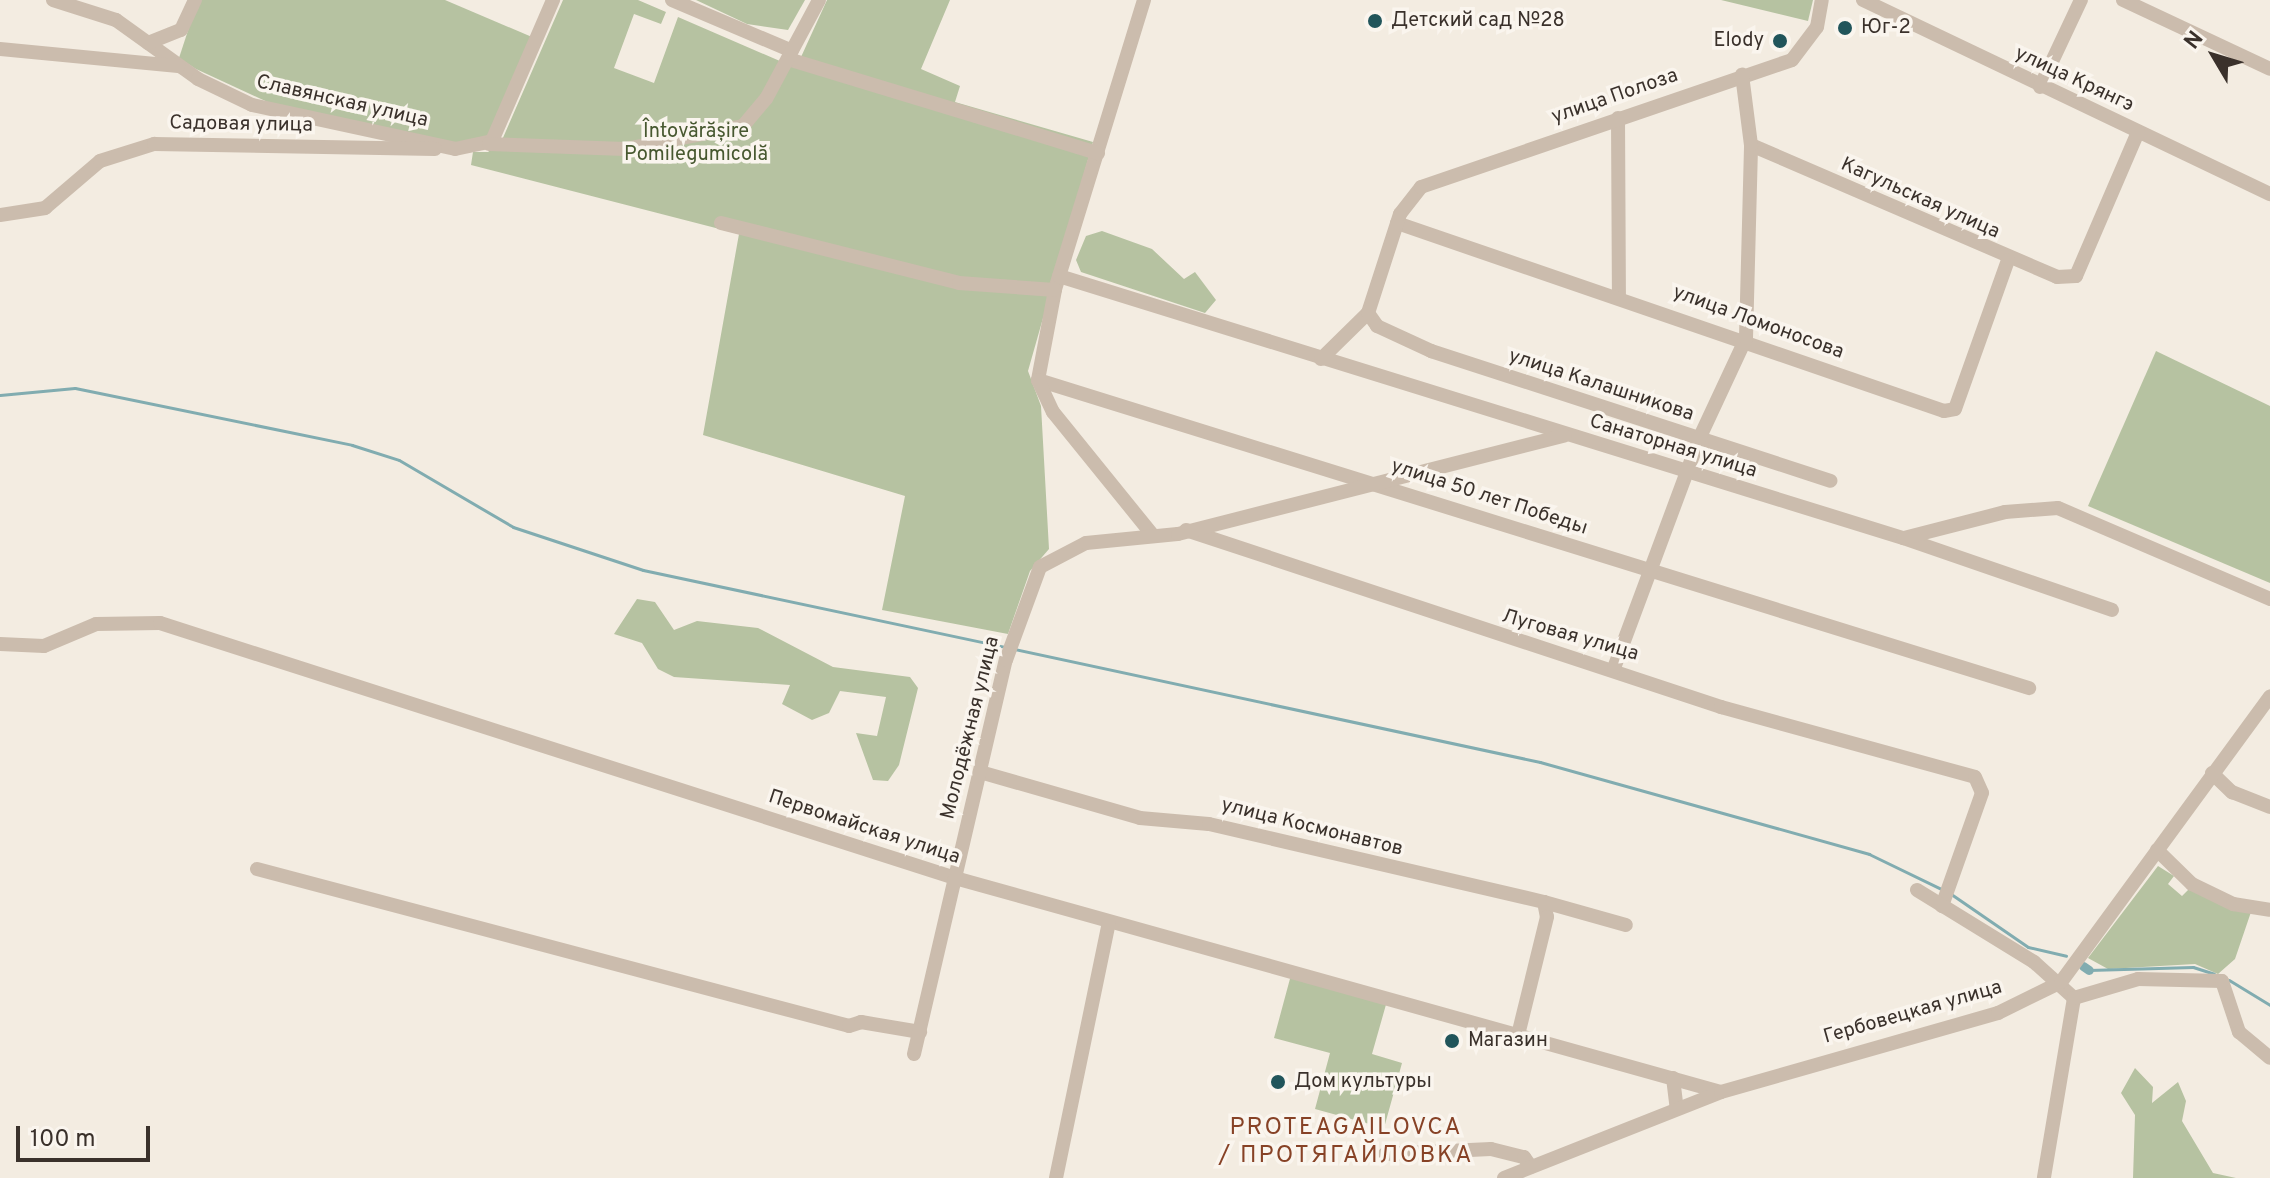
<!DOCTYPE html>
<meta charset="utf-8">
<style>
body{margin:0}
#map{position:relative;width:2270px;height:1178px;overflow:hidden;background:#f3ece1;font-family:Overpass,sans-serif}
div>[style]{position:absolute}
.green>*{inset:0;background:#b6c2a1}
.stream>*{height:3px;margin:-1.5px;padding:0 1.5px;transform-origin:1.5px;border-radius:1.5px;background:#81acb0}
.canal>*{height:9px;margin:-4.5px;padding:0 4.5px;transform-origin:4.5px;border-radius:4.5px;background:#81acb0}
.minor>*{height:14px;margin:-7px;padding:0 7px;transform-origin:7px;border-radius:7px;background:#cbbcad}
.dots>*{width:22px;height:22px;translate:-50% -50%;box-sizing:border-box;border:4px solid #faf5ee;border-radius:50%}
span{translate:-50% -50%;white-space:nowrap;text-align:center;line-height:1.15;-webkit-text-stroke:7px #faf5ee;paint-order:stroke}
.poi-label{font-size:20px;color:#3a312b}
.left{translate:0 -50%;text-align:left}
.right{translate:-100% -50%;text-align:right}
.street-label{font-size:20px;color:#3a312b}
.park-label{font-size:20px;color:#475830}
.quarter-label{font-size:24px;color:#874226;letter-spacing:2px}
.north{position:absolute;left:2174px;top:16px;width:80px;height:80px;-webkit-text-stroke:6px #faf5ee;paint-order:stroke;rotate:308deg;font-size:22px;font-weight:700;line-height:32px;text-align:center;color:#3a312b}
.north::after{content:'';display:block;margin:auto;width:28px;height:36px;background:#3a312b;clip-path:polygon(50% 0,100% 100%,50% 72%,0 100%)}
.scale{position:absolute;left:16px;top:1126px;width:134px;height:36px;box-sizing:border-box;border:4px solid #3a312b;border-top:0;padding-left:10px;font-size:24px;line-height:28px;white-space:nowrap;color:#3a312b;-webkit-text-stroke:6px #faf5ee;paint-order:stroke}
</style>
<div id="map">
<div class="green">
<div style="clip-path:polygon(198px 0,445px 0,539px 40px,494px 134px,456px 144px,285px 110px,196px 69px,179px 58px)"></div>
<div style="clip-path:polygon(563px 0,638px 0,666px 12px,661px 24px,634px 14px,614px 68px,654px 83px,678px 17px,796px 68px,827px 0,950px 0,921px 69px,960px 86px,955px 102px,1093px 142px,1028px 371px,1041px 406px,1049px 549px,1030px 571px,1008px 634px,882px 610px,905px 496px,703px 435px,739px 234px,471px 165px,473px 152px,488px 152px,502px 140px)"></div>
<div style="clip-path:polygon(696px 0,805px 0,788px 30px,747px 24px)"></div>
<div style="clip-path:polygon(1721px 0,1813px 0,1808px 21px)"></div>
<div style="clip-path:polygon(1102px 231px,1152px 249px,1184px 279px,1195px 272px,1216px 300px,1205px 313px,1081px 272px,1076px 260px,1086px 236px)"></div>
<div style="clip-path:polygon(2156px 351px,2270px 406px,2270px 583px,2088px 506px)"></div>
<div style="clip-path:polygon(637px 599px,655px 602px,674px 630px,697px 621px,758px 628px,833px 667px,910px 677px,918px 688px,899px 765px,888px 781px,873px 780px,856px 733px,877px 736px,886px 697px,840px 691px,829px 713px,812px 720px,782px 704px,790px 685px,674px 677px,658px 669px,642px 643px,614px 634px)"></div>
<div style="clip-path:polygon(2158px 866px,2174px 876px,2168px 884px,2182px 896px,2189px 889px,2251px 912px,2235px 959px,2218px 974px,2195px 964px,2108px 969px,2088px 958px)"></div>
<div style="clip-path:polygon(1291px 975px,1387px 1001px,1372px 1054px,1402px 1063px,1384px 1128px,1315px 1109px,1330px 1053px,1274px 1038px)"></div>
<div style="clip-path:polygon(2135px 1068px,2153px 1087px,2152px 1103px,2178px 1082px,2186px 1101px,2182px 1121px,2213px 1173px,2236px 1178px,2133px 1178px,2135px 1115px,2121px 1093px)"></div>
</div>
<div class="stream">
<div style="left:0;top:395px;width:75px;rotate:-5.3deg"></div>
<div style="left:75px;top:388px;width:283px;rotate:11.6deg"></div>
<div style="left:352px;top:445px;width:49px;rotate:17.7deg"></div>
<div style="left:399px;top:460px;width:132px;rotate:30.4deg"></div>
<div style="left:513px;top:527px;width:137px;rotate:18.3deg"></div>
<div style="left:643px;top:570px;width:371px;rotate:12deg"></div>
<div style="left:1014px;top:649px;width:538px;rotate:12.12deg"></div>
<div style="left:1540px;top:762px;width:342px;rotate:15.6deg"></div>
<div style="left:1869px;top:854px;width:80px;rotate:25.9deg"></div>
<div style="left:1951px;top:894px;width:93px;rotate:34.5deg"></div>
<div style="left:2028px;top:947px;width:39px;rotate:13deg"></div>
<div style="left:2089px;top:970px;width:104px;rotate:-1.7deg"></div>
<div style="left:2193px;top:967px;width:22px;rotate:18deg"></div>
<div style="left:2229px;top:980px;width:48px;rotate:31.4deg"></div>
</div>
<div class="canal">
<div style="left:2083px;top:966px;width:7px;rotate:34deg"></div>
</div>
<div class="minor">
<div style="left:53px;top:0;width:66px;rotate:17.6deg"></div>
<div style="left:116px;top:20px;width:101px;rotate:35.7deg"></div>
<div style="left:198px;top:79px;width:60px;rotate:25.7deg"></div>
<div style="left:252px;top:105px;width:208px;rotate:12.2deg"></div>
<div style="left:455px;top:149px;width:38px;rotate:-12deg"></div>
<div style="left:492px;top:141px;width:154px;rotate:-66.6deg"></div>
<div style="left:672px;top:0;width:130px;rotate:23deg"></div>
<div style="left:1144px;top:0;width:303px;rotate:107.1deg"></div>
<div style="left:1055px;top:290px;width:92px;rotate:100.7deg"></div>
<div style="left:1038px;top:380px;width:1038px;rotate:17.27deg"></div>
<div style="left:1863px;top:0;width:451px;rotate:25.5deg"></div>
<div style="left:2123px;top:0;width:162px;rotate:25.1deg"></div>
<div style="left:148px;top:43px;width:35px;rotate:-22deg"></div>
<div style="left:181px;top:30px;width:33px;rotate:-65deg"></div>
<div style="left:0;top:49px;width:179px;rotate:5.5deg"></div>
<div style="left:788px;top:59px;width:324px;rotate:16.9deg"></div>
<div style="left:2040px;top:87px;width:96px;rotate:-64.8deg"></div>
<div style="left:1618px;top:118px;width:177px;rotate:89.7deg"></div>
<div style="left:489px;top:144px;width:136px;rotate:2.1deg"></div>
<div style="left:625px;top:149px;width:120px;rotate:-11deg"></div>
<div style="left:743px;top:126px;width:35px;rotate:-50deg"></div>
<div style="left:766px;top:99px;width:112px;rotate:-61.8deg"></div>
<div style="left:1751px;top:145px;width:333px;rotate:23.3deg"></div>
<div style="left:2057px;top:277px;width:19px;rotate:-3deg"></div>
<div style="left:2076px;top:276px;width:157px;rotate:-66.7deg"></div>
<div style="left:0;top:215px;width:46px;rotate:-8.8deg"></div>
<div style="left:45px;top:208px;width:72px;rotate:-40.5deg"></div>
<div style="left:100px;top:161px;width:57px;rotate:-17.5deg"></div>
<div style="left:154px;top:144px;width:281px;rotate:1deg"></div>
<div style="left:721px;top:223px;width:245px;rotate:14.1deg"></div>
<div style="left:959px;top:283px;width:96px;rotate:4.2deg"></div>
<div style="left:1397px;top:223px;width:578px;rotate:18.97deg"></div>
<div style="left:1944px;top:411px;width:11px;rotate:-10deg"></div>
<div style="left:1955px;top:409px;width:158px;rotate:-70.4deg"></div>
<div style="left:1059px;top:276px;width:884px;rotate:17.25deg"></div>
<div style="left:1903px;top:538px;width:221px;rotate:19deg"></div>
<div style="left:1368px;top:313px;width:16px;rotate:55deg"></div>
<div style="left:1377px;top:326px;width:60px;rotate:24.8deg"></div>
<div style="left:1431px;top:351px;width:420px;rotate:18deg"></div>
<div style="left:1321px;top:359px;width:66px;rotate:-44.4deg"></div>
<div style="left:1368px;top:313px;width:104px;rotate:-72.1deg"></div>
<div style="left:1400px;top:214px;width:34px;rotate:-52deg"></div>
<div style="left:1421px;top:187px;width:392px;rotate:-18.9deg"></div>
<div style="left:1792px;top:60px;width:41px;rotate:-52.9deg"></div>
<div style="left:1817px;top:27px;width:27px;rotate:-80deg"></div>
<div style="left:1038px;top:380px;width:35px;rotate:65deg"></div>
<div style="left:1053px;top:412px;width:156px;rotate:51deg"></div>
<div style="left:1186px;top:530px;width:564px;rotate:18.31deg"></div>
<div style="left:1721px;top:707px;width:263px;rotate:15.4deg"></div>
<div style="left:1975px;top:777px;width:17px;rotate:66deg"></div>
<div style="left:1982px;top:793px;width:120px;rotate:109.5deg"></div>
<div style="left:1904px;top:538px;width:104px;rotate:-14.4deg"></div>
<div style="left:2005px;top:512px;width:53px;rotate:-4.3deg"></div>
<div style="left:2058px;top:508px;width:231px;rotate:23.2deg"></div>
<div style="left:0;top:644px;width:44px;rotate:2.6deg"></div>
<div style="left:44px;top:646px;width:56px;rotate:-22.9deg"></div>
<div style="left:96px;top:624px;width:64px;rotate:-0.9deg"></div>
<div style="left:160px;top:623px;width:835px;rotate:17.78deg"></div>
<div style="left:955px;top:878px;width:795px;rotate:15.61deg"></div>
<div style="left:1614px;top:668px;width:244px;rotate:-69.6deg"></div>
<div style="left:1699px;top:439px;width:111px;rotate:-65deg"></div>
<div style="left:1746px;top:338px;width:193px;rotate:-88.5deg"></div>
<div style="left:1751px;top:145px;width:71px;rotate:-97.3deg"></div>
<div style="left:980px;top:772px;width:166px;rotate:16deg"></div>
<div style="left:1140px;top:818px;width:69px;rotate:5deg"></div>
<div style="left:1209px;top:824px;width:344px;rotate:13.1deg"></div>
<div style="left:1544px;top:902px;width:15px;rotate:79deg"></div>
<div style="left:1547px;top:917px;width:117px;rotate:103.8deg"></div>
<div style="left:2212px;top:773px;width:28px;rotate:44deg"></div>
<div style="left:2232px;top:792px;width:41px;rotate:21.5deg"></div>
<div style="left:2157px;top:850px;width:49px;rotate:44.2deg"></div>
<div style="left:2192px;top:884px;width:46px;rotate:26deg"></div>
<div style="left:2233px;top:904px;width:37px;rotate:9deg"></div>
<div style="left:257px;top:869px;width:612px;rotate:14.85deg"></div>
<div style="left:849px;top:1026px;width:13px;rotate:-18deg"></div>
<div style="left:861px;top:1022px;width:60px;rotate:9.6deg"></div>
<div style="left:1917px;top:890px;width:137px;rotate:31.6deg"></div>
<div style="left:2034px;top:962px;width:54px;rotate:42deg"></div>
<div style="left:2074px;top:998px;width:182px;rotate:99.5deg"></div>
<div style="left:1544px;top:902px;width:85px;rotate:15.7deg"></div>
<div style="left:2074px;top:998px;width:67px;rotate:-16.5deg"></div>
<div style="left:2138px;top:979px;width:84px;rotate:1.4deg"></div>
<div style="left:2222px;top:981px;width:54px;rotate:71.6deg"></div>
<div style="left:2239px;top:1032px;width:40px;rotate:40deg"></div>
<div style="left:914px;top:1054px;width:405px;rotate:-76.9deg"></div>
<div style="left:1006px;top:660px;width:99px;rotate:-69.9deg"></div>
<div style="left:1040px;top:567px;width:52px;rotate:-27.6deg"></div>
<div style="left:1086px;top:543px;width:92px;rotate:-5.6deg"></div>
<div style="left:1178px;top:534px;width:399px;rotate:-14.3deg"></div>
<div style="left:1673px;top:1078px;width:31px;rotate:83deg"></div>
<div style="left:1385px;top:1154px;width:106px;rotate:-2.7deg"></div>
<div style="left:1491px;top:1149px;width:34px;rotate:14deg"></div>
<div style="left:1524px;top:1157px;width:12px;rotate:55deg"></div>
<div style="left:1056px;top:1178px;width:261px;rotate:-78.3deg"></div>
<div style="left:1504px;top:1178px;width:233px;rotate:-21.6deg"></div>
<div style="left:1721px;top:1092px;width:288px;rotate:-15.9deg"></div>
<div style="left:1998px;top:1013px;width:70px;rotate:-26.2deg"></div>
<div style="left:2061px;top:982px;width:354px;rotate:-53.8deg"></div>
</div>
<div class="dots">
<div style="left:1375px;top:21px;background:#21555b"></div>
<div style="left:1845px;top:28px;background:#21555b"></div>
<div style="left:1780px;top:41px;background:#21555b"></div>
<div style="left:1452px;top:1041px;background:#21555b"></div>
<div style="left:1278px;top:1082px;background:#21555b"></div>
</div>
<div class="poi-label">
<span class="left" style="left:1391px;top:21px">Детский сад №28</span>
<span class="left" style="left:1861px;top:28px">Юг-2</span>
<span class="right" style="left:1764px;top:41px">Elody</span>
<span class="left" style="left:1468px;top:1041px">Магазин</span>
<span class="left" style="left:1294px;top:1082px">Дом культуры</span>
</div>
<div class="street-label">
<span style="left:2074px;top:80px;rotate:25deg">улица Крянгэ</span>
<span style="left:1615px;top:97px;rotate:-19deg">улица Полоза</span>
<span style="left:342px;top:102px;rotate:13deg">Славянская улица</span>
<span style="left:241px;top:125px;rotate:1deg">Садовая улица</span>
<span style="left:1920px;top:199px;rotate:24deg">Кагульская улица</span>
<span style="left:1758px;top:323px;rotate:20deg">улица Ломоносова</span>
<span style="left:1601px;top:386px;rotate:18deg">улица Калашникова</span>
<span style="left:1673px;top:447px;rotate:17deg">Санаторная улица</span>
<span style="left:1489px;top:498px;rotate:18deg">улица 50 лет Победы</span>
<span style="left:1570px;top:636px;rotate:16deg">Луговая улица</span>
<span style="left:971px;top:728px;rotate:-76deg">Молодёжная улица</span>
<span style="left:864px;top:828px;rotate:18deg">Первомайская улица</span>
<span style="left:1312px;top:828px;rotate:14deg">улица Космонавтов</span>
<span style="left:1913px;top:1013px;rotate:-16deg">Гербовецкая улица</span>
</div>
<div class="park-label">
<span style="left:696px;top:144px">Întovărășire<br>Pomilegumicolă</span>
</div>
<div class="quarter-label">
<span style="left:1346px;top:1143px">PROTEAGAILOVCA<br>/ ПРОТЯГАЙЛОВКА</span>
</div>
<div class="north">N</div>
<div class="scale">100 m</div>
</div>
